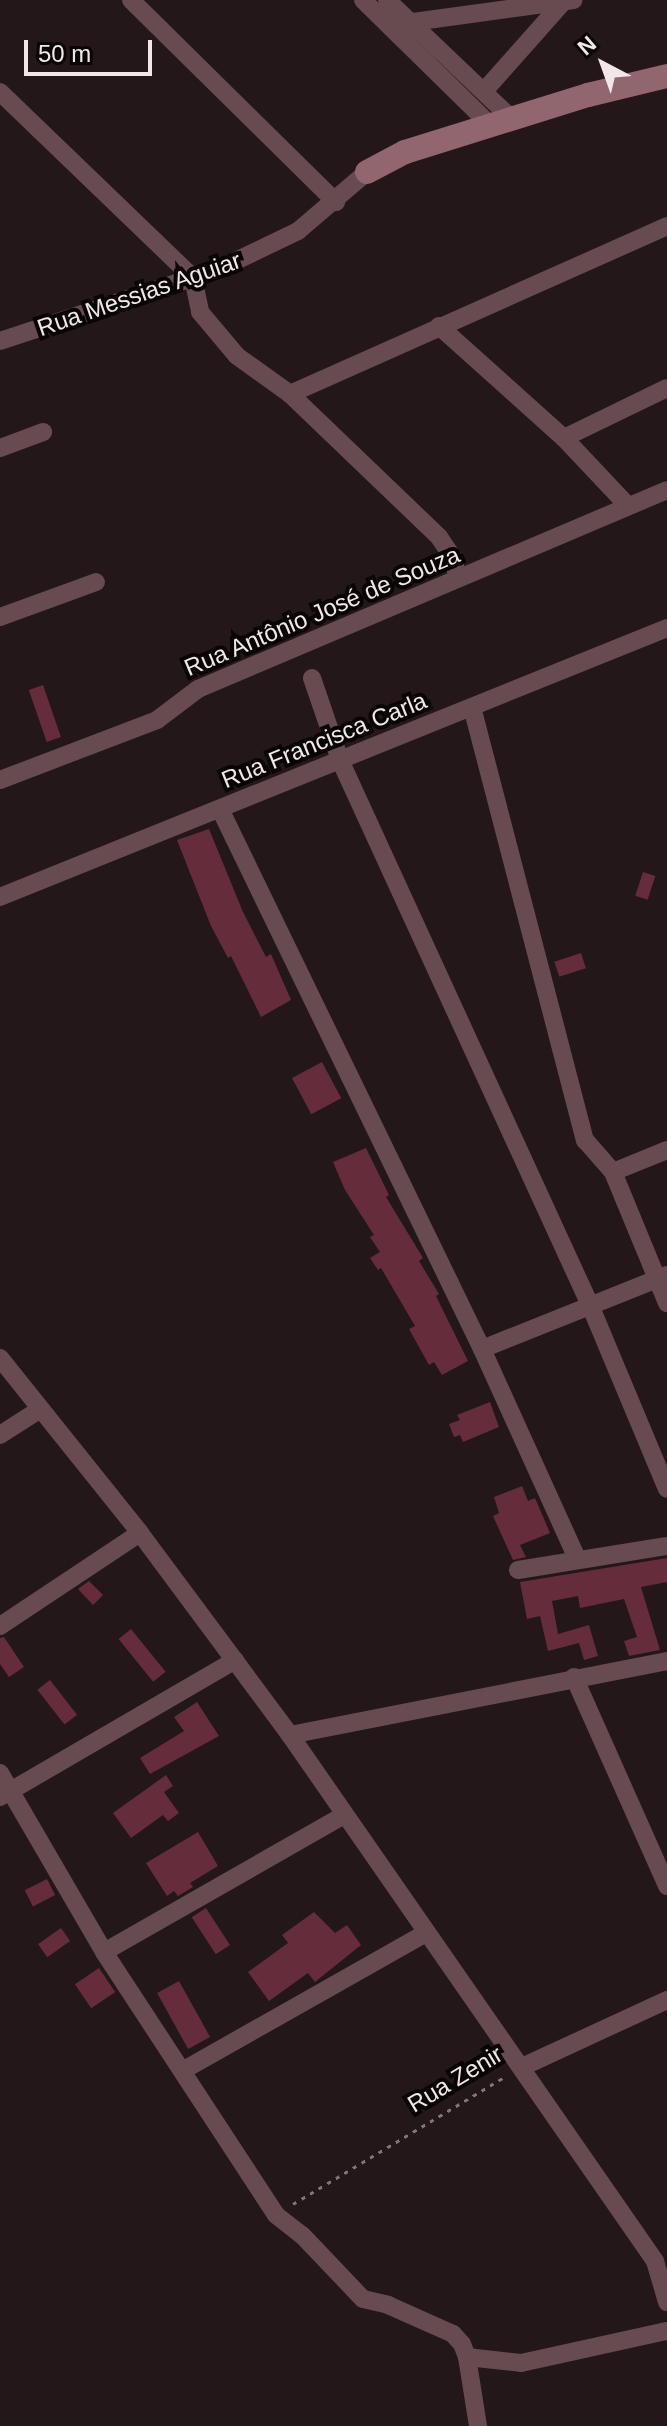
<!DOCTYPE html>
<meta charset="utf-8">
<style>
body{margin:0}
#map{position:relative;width:667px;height:2426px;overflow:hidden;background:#241719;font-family:Helvetica,sans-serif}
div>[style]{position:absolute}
.building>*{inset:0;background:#652c3b;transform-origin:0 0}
.path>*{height:3px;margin-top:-1.5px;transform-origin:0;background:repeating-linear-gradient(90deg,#817678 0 4px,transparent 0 10px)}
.street>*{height:18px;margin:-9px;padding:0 9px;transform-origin:9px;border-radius:9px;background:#674b51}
.secondary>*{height:24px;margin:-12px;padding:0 12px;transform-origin:12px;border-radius:12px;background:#92666f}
span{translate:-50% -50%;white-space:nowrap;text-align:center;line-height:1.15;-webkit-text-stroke:8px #090505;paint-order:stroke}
.street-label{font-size:24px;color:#f1e7e9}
.north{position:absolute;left:563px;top:24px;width:80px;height:80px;-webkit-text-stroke:6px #090505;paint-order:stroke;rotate:319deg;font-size:22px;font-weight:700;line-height:32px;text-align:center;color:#f1e7e9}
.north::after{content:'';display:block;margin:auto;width:28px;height:36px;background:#f1e7e9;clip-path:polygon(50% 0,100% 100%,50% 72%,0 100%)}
.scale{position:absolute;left:24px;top:40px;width:128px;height:36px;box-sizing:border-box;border:4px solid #f1e7e9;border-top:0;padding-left:10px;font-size:24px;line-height:28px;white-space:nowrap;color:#f1e7e9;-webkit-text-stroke:6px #090505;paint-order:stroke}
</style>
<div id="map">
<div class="building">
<div style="left:43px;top:685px;width:55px;height:15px;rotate:71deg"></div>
<div style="clip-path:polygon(209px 829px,243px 912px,266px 957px,271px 954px,291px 1000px,261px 1017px,231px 956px,228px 958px,211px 926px,177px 840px)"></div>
<div style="left:643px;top:872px;width:13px;height:25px;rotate:18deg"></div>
<div style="left:581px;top:953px;width:16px;height:28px;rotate:72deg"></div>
<div style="left:322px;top:1062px;width:41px;height:34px;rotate:62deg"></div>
<div style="clip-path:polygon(366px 1148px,389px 1195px,386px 1197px,423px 1258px,419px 1261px,439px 1294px,436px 1296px,468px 1361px,442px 1375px,434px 1362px,429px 1365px,409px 1329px,415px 1326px,381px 1268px,378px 1270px,370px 1258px,380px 1252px,370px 1237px,374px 1235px,345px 1190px,333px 1162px)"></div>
<div style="clip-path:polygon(490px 1402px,499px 1427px,463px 1442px,460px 1435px,454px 1437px,449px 1424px,460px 1420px,457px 1415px)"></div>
<div style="clip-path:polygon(522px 1486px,528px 1501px,535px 1498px,550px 1533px,520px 1545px,526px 1557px,513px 1560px,493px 1516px,499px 1513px,494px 1497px)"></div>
<div style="clip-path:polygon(667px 1558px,667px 1582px,641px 1587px,660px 1650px,629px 1656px,624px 1641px,637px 1637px,624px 1599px,580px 1608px,578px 1596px,552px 1601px,558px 1634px,589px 1625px,598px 1656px,584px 1660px,579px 1643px,548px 1651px,540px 1616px,527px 1619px,520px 1582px)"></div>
<div style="clip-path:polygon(89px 1581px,103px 1595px,93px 1605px,78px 1589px)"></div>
<div style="left:131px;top:1629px;width:55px;height:16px;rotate:51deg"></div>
<div style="clip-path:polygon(4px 1637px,24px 1667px,9px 1677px,0 1664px,0 1638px)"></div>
<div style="left:50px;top:1680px;width:44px;height:16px;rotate:52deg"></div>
<div style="clip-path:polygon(197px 1702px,219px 1736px,150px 1774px,140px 1758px,184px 1731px,174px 1717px)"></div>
<div style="clip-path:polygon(166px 1775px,173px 1786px,164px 1792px,179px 1813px,168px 1821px,163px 1815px,131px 1838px,113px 1813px)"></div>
<div style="clip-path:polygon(198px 1832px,218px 1866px,190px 1883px,193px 1887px,178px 1896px,174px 1891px,167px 1896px,146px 1863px)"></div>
<div style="left:47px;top:1879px;width:18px;height:25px;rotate:63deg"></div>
<div style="left:206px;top:1908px;width:44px;height:17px;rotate:57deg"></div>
<div style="clip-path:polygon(314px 1912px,335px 1933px,347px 1925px,361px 1945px,315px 1982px,308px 1973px,269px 2001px,248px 1972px,288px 1943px,282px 1935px)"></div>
<div style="left:61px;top:1928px;width:16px;height:28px;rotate:55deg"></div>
<div style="left:99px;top:1968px;width:29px;height:29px;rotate:56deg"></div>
<div style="left:179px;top:1981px;width:64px;height:25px;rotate:61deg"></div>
</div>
<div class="path">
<div style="left:293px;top:2204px;width:249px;rotate:-31deg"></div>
</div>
<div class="street">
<div style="left:131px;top:0;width:288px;rotate:44.6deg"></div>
<div style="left:363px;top:0;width:180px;rotate:44.5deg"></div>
<div style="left:387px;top:0;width:173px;rotate:43.6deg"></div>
<div style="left:400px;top:36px;width:19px;rotate:-47deg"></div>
<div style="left:413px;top:22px;width:162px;rotate:-7.8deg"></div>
<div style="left:485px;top:90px;width:118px;rotate:-48.4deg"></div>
<div style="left:0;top:92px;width:268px;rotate:43.9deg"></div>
<div style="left:193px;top:278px;width:35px;rotate:78deg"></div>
<div style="left:200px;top:312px;width:57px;rotate:49.9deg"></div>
<div style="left:237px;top:356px;width:65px;rotate:35.6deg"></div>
<div style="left:290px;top:394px;width:207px;rotate:43.8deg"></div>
<div style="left:439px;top:537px;width:27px;rotate:56deg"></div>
<div style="left:454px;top:559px;width:19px;rotate:81deg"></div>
<div style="left:439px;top:326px;width:168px;rotate:41.9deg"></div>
<div style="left:564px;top:438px;width:93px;rotate:46.7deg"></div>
<div style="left:0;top:341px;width:231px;rotate:-18.2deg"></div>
<div style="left:219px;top:269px;width:88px;rotate:-25.7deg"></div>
<div style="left:298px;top:231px;width:91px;rotate:-40.5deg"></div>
<div style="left:290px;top:394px;width:413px;rotate:-24deg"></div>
<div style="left:564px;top:438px;width:114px;rotate:-25.9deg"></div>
<div style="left:0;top:448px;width:46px;rotate:-20.4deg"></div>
<div style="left:0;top:617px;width:102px;rotate:-20deg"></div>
<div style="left:312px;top:678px;width:87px;rotate:71.1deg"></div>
<div style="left:340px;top:760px;width:600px;rotate:65.36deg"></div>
<div style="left:590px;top:1305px;width:199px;rotate:67.3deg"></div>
<div style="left:472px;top:707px;width:448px;rotate:75.4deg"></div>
<div style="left:585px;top:1140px;width:43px;rotate:48.8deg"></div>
<div style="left:613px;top:1172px;width:142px;rotate:67.6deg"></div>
<div style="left:0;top:780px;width:168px;rotate:-20.9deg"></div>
<div style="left:157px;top:720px;width:51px;rotate:-37.1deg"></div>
<div style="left:198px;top:689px;width:509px;rotate:-22.99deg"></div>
<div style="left:220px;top:809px;width:600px;rotate:64.12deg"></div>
<div style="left:482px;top:1349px;width:230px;rotate:65.6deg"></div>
<div style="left:0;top:897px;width:719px;rotate:-21.96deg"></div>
<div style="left:613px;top:1172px;width:58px;rotate:-22.2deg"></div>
<div style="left:482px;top:1349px;width:199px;rotate:-21.8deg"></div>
<div style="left:0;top:1358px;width:224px;rotate:51.3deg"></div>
<div style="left:140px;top:1533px;width:252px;rotate:53.4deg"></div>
<div style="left:290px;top:1735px;width:640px;rotate:55.24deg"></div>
<div style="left:655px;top:2261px;width:43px;rotate:73.7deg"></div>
<div style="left:0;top:1435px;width:46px;rotate:-32.7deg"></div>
<div style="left:518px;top:1570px;width:151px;rotate:-9.2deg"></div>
<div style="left:0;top:1626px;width:168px;rotate:-33.6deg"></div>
<div style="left:574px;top:1677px;width:229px;rotate:66deg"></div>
<div style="left:290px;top:1735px;width:384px;rotate:-11.1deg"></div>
<div style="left:0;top:1773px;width:207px;rotate:59.8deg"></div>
<div style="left:104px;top:1952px;width:314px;rotate:56.8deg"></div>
<div style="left:276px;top:2215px;width:33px;rotate:38deg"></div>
<div style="left:302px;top:2235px;width:88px;rotate:46.4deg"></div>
<div style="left:363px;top:2299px;width:26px;rotate:13deg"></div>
<div style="left:388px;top:2305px;width:71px;rotate:24deg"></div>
<div style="left:453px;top:2334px;width:13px;rotate:48deg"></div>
<div style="left:462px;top:2344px;width:14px;rotate:69deg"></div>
<div style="left:467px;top:2357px;width:70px;rotate:80.9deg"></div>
<div style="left:0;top:1797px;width:272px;rotate:-30.2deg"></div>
<div style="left:104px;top:1952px;width:276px;rotate:-29.7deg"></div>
<div style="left:522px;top:2067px;width:160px;rotate:-24.8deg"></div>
<div style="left:182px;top:2071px;width:280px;rotate:-29.5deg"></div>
<div style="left:467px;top:2357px;width:54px;rotate:6.3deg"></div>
<div style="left:521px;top:2363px;width:149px;rotate:-12.4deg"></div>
</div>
<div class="secondary">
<div style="left:367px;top:172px;width:43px;rotate:-27.8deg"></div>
<div style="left:405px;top:152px;width:192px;rotate:-17.3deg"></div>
<div style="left:588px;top:95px;width:81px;rotate:-13.5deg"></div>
</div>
<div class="street-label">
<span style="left:139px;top:294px;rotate:-19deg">Rua Messias Aguiar</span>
<span style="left:322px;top:611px;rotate:-23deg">Rua Antônio José de Souza</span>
<span style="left:324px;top:740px;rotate:-22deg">Rua Francisca Carla</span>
<span style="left:455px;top:2079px;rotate:-31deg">Rua Zenir</span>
</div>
<div class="north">N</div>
<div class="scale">50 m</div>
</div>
